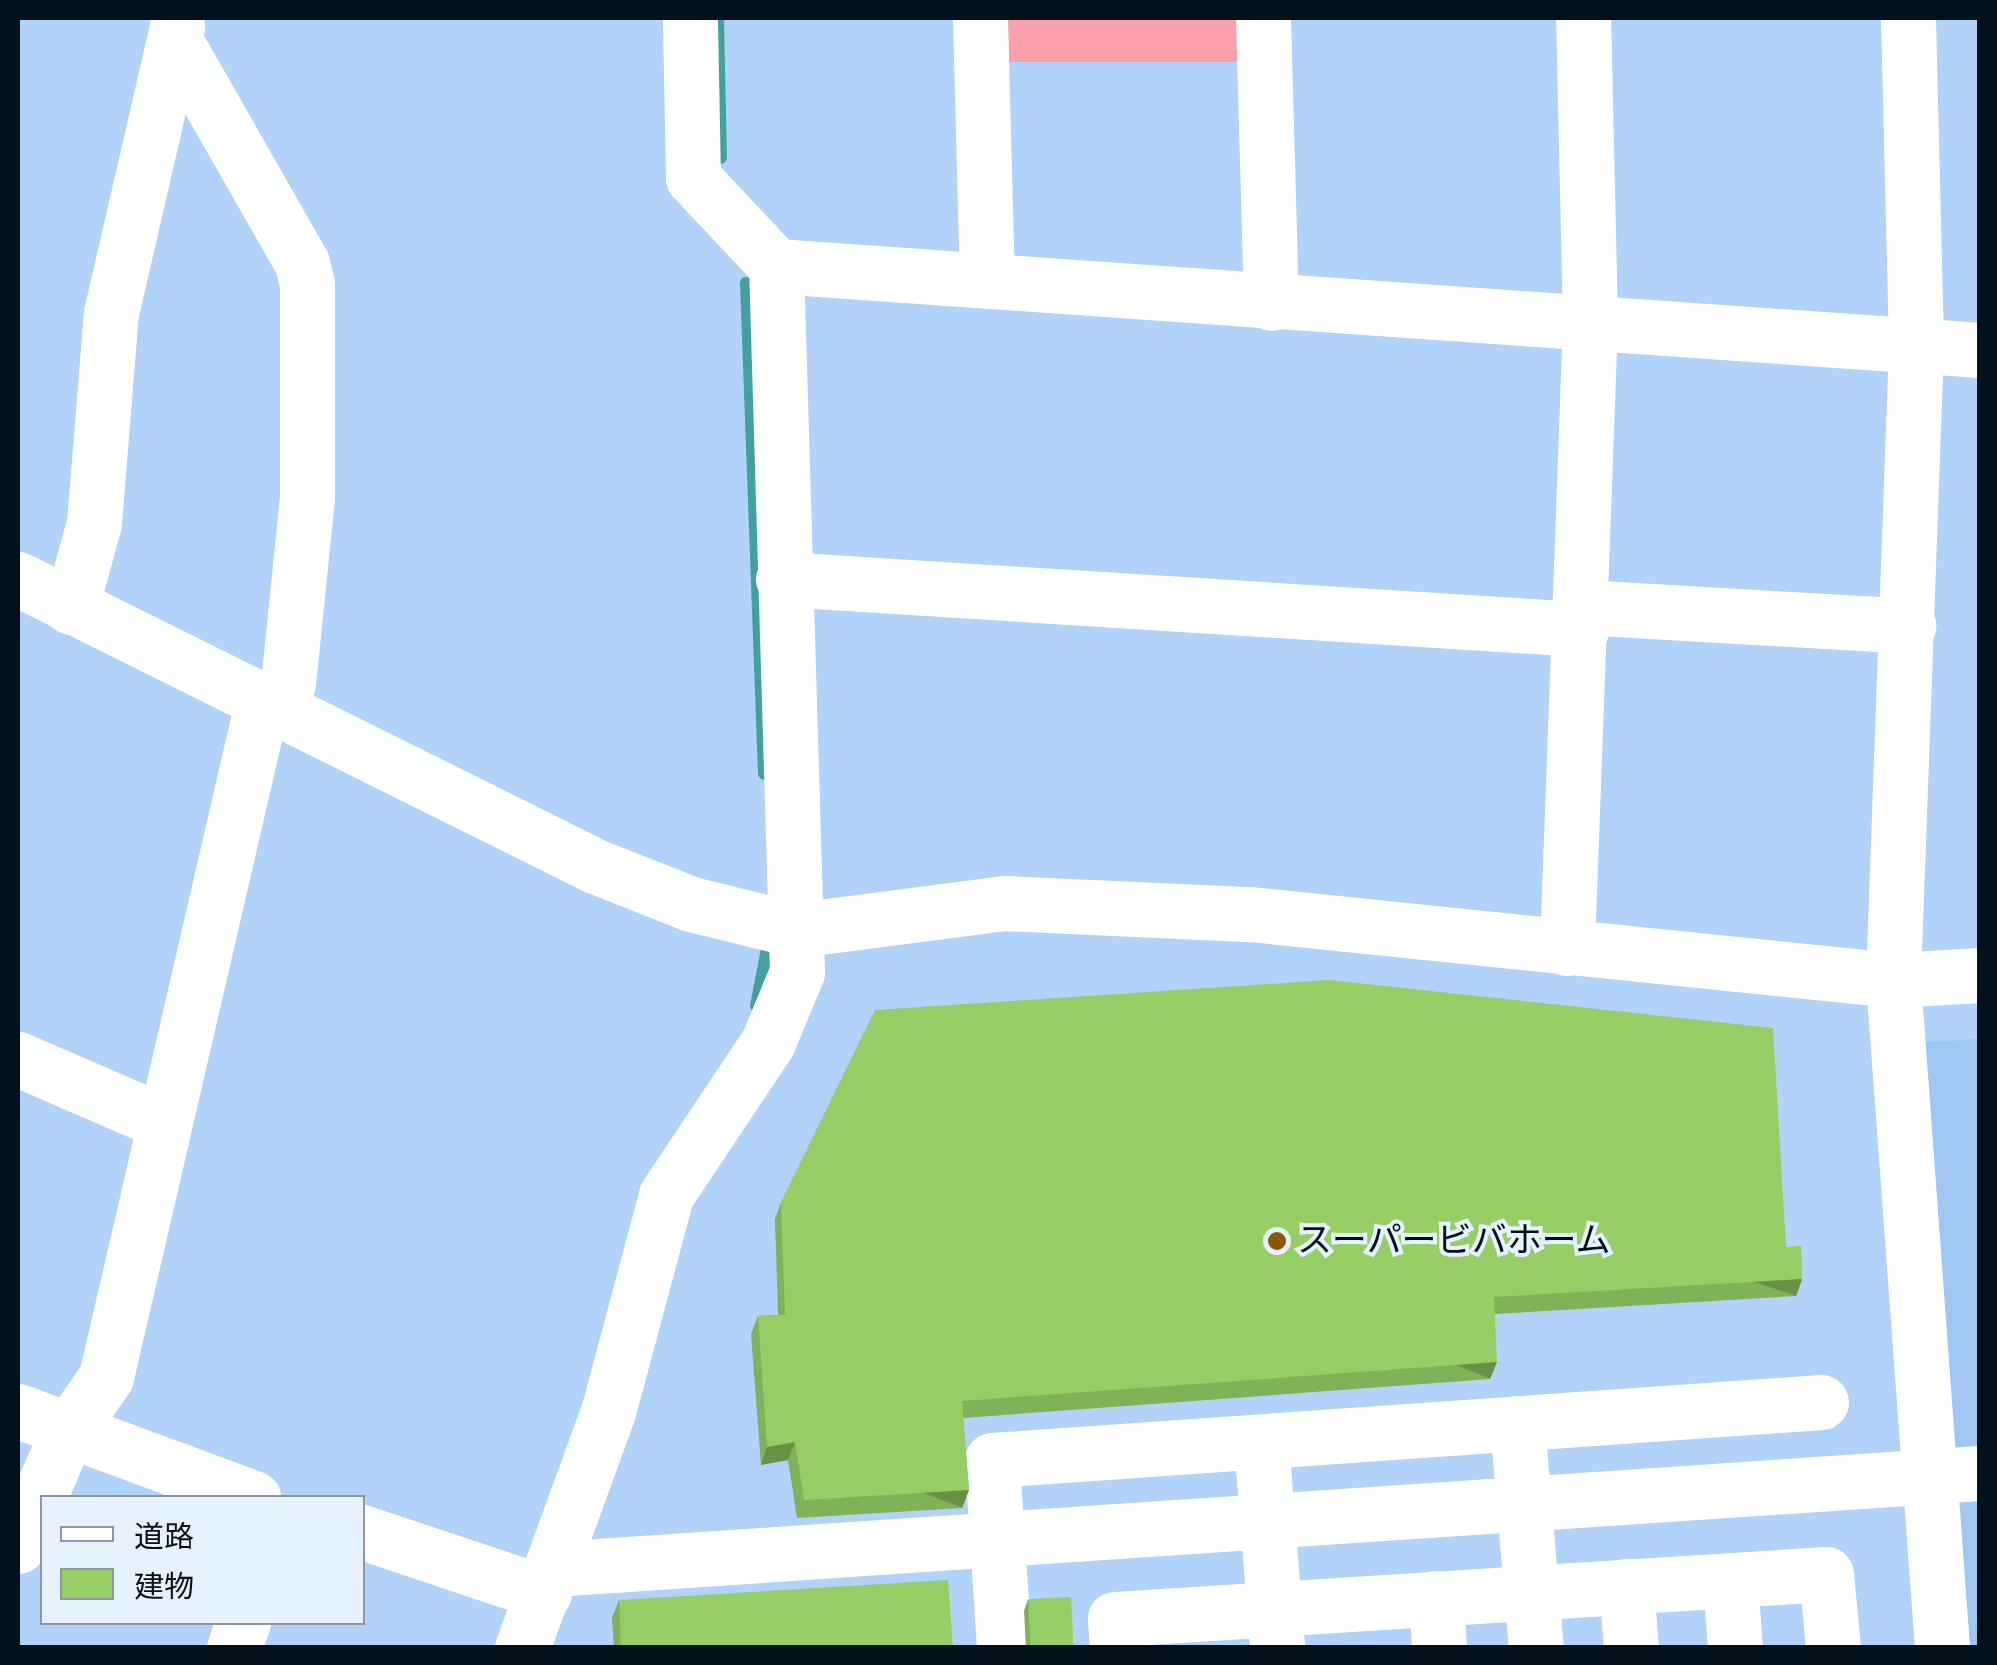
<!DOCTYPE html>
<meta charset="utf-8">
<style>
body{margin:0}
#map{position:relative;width:1997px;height:1665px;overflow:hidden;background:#b1d2f9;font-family:Karla,"Noto Sans JP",sans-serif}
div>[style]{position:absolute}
.built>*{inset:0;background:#a0c6f2}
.green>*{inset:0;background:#fea0ab;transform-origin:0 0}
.stream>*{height:12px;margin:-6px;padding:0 6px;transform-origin:6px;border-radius:6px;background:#42a09d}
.minor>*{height:55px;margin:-27.5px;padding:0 27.5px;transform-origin:27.5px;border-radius:27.5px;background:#fff}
.wall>*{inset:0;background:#81b158}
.shaded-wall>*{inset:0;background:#699047;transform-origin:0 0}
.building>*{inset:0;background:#96ce66;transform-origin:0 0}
.dots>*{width:28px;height:28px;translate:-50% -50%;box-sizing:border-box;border:5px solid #e6f1fd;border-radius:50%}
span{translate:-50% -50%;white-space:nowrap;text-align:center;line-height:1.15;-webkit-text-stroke:8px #e6f1fd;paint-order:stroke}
.poi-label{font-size:35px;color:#05101d}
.left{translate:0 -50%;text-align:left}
.frame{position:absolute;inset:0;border:20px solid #05101d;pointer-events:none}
.legend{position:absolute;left:40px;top:1495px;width:325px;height:130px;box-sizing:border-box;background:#e6f1fd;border:2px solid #8c97a3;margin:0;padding:12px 18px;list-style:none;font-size:30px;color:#05101d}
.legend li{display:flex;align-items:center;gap:20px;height:50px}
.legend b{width:50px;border:2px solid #8c97a3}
</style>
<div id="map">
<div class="built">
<div style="clip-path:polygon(1979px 1039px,1979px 1647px,1969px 1647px,1924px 1042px)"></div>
</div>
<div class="green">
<div style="left:997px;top:18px;width:251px;height:44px"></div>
</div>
<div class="stream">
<div style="left:718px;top:18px;width:140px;rotate:88.8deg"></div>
<div style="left:746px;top:283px;width:491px;rotate:87.9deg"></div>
<div style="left:756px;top:1006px;width:58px;rotate:-79.1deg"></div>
</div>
<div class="minor">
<div style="left:980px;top:18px;width:263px;rotate:88.5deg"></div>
<div style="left:1263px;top:18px;width:285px;rotate:88.4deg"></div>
<div style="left:1908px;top:18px;width:328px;rotate:88.6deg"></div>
<div style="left:1916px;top:346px;width:634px;rotate:92.08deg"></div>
<div style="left:1893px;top:980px;width:670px;rotate:85.8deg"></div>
<div style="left:177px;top:44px;width:252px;rotate:60.3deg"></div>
<div style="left:302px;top:263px;width:22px;rotate:77deg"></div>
<div style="left:307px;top:284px;width:213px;rotate:90deg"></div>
<div style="left:307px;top:497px;width:187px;rotate:95.8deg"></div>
<div style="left:288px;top:683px;width:30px;rotate:114deg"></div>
<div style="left:776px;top:266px;width:1207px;rotate:3.99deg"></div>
<div style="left:18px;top:579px;width:644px;rotate:26.45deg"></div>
<div style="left:595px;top:866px;width:103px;rotate:21.6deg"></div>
<div style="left:691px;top:904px;width:109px;rotate:13.8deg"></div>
<div style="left:797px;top:930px;width:209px;rotate:-7.4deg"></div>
<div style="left:1004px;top:903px;width:246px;rotate:2.6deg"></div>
<div style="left:1250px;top:914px;width:646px;rotate:5.86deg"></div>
<div style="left:1893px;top:980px;width:87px;rotate:-3.3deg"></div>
<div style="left:783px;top:579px;width:800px;rotate:3.59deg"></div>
<div style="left:71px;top:607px;width:87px;rotate:-74.7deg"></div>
<div style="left:94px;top:523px;width:211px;rotate:-85.4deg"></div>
<div style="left:111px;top:313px;width:294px;rotate:-77deg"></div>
<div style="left:1582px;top:607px;width:327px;rotate:3.3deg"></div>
<div style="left:1567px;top:948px;width:627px;rotate:-87.9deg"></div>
<div style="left:1590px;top:321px;width:303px;rotate:-91.3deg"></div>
<div style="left:18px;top:1059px;width:156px;rotate:23.4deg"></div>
<div style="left:18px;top:1411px;width:251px;rotate:20.3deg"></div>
<div style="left:1517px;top:1423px;width:226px;rotate:85.2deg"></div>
<div style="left:1261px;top:1442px;width:203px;rotate:85.5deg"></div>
<div style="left:362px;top:1532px;width:192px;rotate:18.5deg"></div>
<div style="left:18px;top:1546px;width:123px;rotate:-66.6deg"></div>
<div style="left:67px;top:1433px;width:68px;rotate:-55.1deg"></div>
<div style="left:106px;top:1377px;width:692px;rotate:-76.97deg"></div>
<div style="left:553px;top:1569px;width:1430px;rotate:-3.85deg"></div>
<div style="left:1730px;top:1580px;width:68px;rotate:85.8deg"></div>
<div style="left:1626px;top:1586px;width:62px;rotate:85.4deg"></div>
<div style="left:1436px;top:1598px;width:50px;rotate:86.6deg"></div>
<div style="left:234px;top:1648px;width:28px;rotate:-71deg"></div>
<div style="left:522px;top:1648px;width:251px;rotate:-70deg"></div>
<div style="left:608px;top:1412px;width:225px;rotate:-75deg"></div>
<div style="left:666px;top:1195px;width:184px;rotate:-56.3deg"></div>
<div style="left:768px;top:1042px;width:76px;rotate:-67.5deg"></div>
<div style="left:797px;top:972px;width:706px;rotate:-91.7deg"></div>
<div style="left:776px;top:266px;width:121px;rotate:-133.3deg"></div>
<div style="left:693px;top:178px;width:160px;rotate:-91.1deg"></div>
<div style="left:1004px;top:1648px;width:188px;rotate:-93.7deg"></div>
<div style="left:992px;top:1460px;width:831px;rotate:-4deg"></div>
<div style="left:1117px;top:1648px;width:29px;rotate:-94deg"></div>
<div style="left:1115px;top:1619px;width:712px;rotate:-3.62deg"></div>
<div style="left:1826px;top:1574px;width:74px;rotate:84.6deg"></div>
</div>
<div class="wall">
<div style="clip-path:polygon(781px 1202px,1786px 1247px,1802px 1279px,1796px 1296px,1495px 1314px,1490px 1379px,963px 1418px,969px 1490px,962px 1508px,797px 1518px,788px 1460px,761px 1465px,751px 1334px,758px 1316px,778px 1315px,775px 1219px)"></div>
<div style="clip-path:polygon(1028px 1599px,1074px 1648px,1026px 1648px,1024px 1611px)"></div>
<div style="clip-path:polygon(619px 1600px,953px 1648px,614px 1648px,612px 1618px)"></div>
</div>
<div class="shaded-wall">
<div style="left:1802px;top:1279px;width:18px;height:309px;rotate:109deg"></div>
<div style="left:1497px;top:1362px;width:18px;height:536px;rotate:112deg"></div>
<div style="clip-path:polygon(795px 1442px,788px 1460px,761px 1465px,767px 1447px)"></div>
<div style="left:969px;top:1490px;width:19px;height:165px;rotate:111deg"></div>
</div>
<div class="building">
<div style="clip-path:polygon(1329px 980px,1773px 1028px,1786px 1247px,1801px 1246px,1802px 1279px,1494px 1297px,1497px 1362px,962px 1401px,969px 1490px,804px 1500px,795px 1442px,767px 1447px,758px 1316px,785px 1315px,781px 1202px,875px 1010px)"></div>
<div style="clip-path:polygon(948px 1580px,953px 1648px,621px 1648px,619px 1600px)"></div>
<div style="left:1071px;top:1597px;width:51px;height:43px;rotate:87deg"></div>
</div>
<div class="dots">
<div style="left:1277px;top:1241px;background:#895800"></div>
</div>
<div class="poi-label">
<span class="left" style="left:1297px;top:1241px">スーパービバホーム</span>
</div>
<div class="frame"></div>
<ul class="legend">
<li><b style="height:12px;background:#fff"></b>道路</li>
<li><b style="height:28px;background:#96ce66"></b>建物</li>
</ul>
</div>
